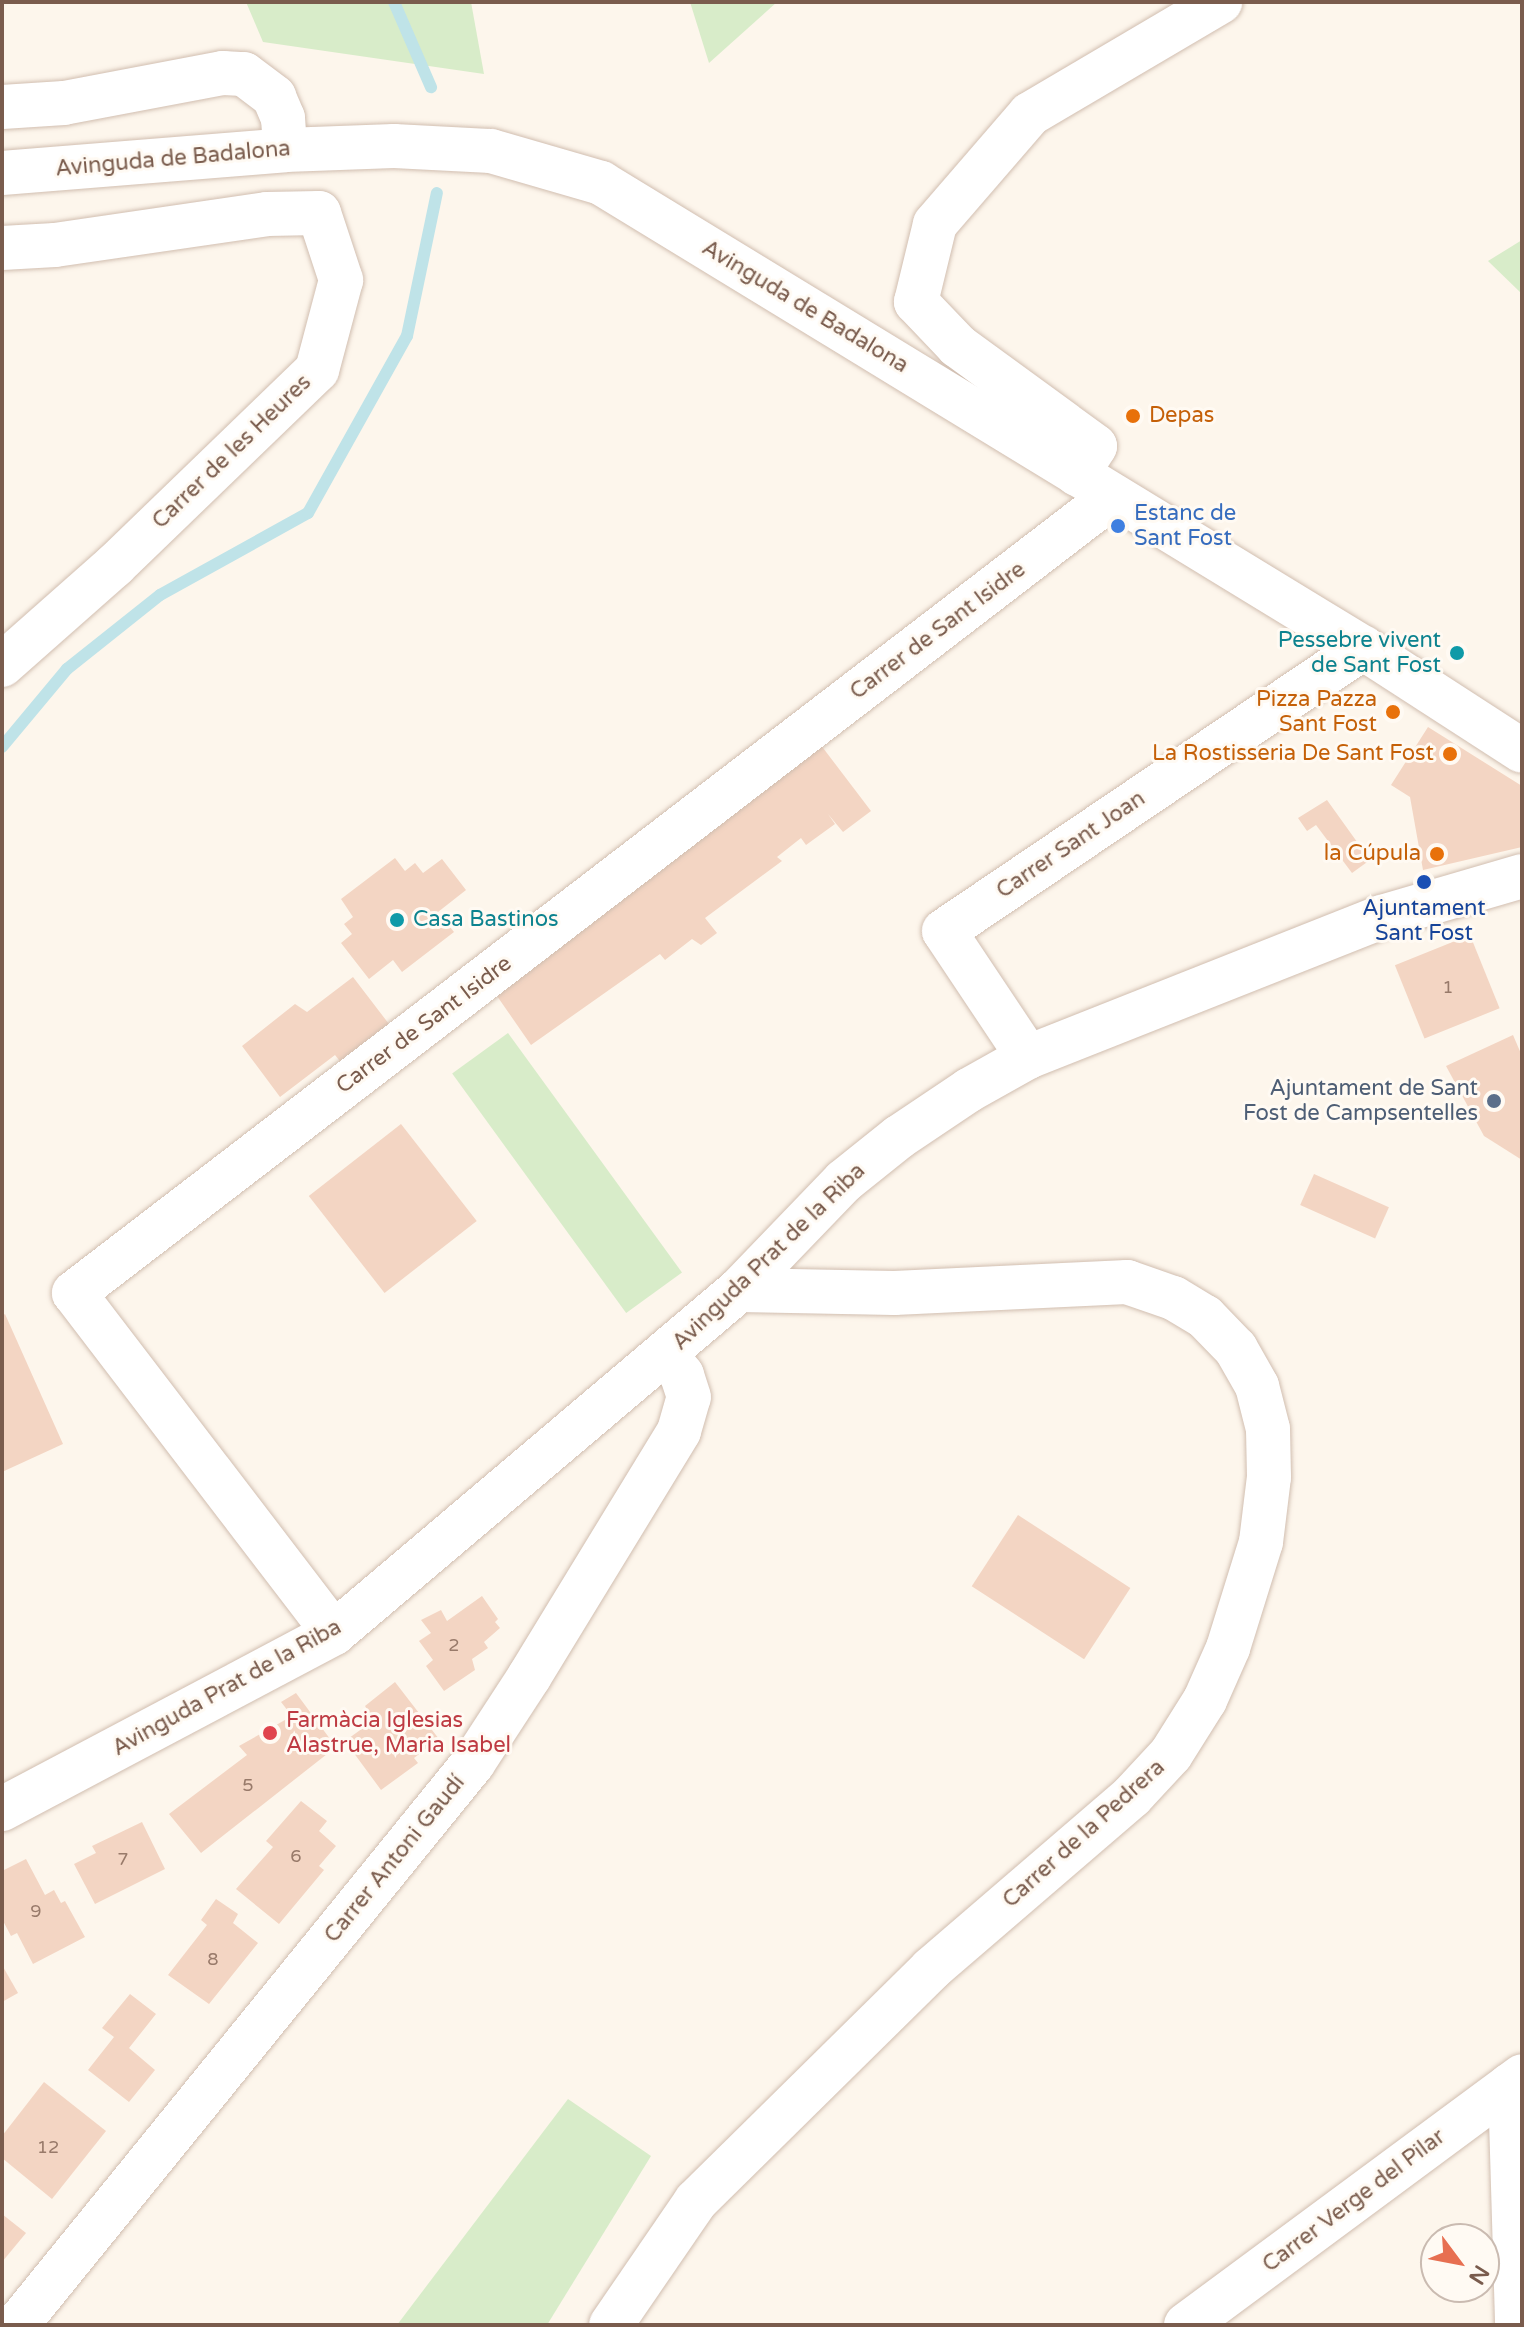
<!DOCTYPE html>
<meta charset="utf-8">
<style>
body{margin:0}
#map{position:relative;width:1524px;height:2327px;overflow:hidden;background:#fdf6ec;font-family:"Varela Round",sans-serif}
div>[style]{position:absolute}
.green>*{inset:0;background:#d8ecc9;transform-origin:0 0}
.stream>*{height:12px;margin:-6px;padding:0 6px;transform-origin:6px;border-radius:6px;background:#bfe3e8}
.building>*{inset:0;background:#f3d5c3;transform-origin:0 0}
.roads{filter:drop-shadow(0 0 2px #d1beb0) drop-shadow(0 0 2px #d1beb0)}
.minor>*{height:44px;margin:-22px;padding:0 22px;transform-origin:22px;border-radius:22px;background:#fff}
.dots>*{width:22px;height:22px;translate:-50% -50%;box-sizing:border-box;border:4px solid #fffaf3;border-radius:50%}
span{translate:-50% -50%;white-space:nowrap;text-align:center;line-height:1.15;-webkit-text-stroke:6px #fffaf3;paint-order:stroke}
.number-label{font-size:18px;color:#987a6a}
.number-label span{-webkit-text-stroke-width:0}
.street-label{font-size:22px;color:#7a5c4d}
.food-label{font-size:22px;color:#c56008}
.left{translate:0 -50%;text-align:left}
.right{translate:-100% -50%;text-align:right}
.shop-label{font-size:22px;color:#366cbe}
.culture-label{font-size:22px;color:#0d838f}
.transit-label{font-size:22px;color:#164399}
.service-label{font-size:22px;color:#4e5e75}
.health-label{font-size:22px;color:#be3a42}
.frame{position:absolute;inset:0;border:4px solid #7a5c4d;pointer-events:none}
.north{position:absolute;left:1420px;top:2223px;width:80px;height:80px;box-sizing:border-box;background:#fffaf3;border:2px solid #cabbb1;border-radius:50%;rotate:122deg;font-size:22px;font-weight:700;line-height:32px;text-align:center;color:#7a5c4d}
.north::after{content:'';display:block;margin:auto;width:28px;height:36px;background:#e76f51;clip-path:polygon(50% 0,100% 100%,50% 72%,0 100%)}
</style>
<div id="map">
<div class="green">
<div style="clip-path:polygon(246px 2px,471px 2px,484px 74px,263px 42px)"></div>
<div style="clip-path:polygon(690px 2px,777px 2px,709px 63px)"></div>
<div style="clip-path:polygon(1522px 240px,1522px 294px,1488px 261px)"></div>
<div style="left:508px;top:1033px;width:296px;height:69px;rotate:54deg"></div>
<div style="clip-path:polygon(568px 2099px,651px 2156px,547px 2325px,397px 2325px)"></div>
</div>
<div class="stream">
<div style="left:394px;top:2px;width:93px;rotate:66.5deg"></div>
<div style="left:2px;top:747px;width:102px;rotate:-50.2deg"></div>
<div style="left:67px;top:669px;width:119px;rotate:-38.5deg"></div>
<div style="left:160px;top:595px;width:169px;rotate:-29deg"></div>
<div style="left:308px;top:513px;width:203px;rotate:-60.8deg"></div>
<div style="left:407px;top:336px;width:146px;rotate:-78.2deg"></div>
</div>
<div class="building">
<div style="clip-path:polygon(1428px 727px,1522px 786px,1522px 847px,1423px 870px,1410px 797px,1391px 785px)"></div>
<div style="clip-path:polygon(817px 740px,871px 811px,843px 832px,828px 814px,835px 824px,806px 845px,801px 838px,777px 857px,782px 861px,705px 918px,717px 933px,701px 945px,692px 939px,665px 960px,660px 954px,531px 1045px,488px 983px)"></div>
<div style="clip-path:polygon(1327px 800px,1370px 860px,1352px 873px,1316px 825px,1307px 831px,1298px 818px)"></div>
<div style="clip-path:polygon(395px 858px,405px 871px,415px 863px,423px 873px,442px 859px,466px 890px,438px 912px,454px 932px,402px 972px,393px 960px,369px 979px,341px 943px,352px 934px,344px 924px,353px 917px,341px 899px)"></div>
<div style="left:1470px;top:935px;width:79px;height:81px;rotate:68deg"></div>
<div style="clip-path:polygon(353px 977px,392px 1028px,343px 1065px,335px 1055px,280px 1097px,242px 1046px,295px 1004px,307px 1012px)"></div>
<div style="clip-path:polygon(1513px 1035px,1522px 1056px,1522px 1160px,1484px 1136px,1446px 1066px)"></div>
<div style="left:401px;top:1124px;width:123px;height:117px;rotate:52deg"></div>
<div style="left:1314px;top:1174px;width:82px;height:34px;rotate:24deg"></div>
<div style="clip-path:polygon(5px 1314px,63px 1444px,2px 1472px,2px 1316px)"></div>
<div style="left:1018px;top:1515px;width:134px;height:85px;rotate:33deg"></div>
<div style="clip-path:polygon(482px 1596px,498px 1619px,495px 1622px,500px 1628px,484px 1642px,488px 1648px,472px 1659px,475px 1670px,444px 1691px,426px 1666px,433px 1660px,419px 1641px,431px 1633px,421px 1620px,441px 1610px,447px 1621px)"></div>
<div style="clip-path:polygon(395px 1682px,439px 1739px,414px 1758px,418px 1763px,381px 1790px,345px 1741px,374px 1720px,365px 1706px)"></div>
<div style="clip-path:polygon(296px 1693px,336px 1747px,201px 1853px,169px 1814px,247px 1755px,239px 1746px,292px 1716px,281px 1702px)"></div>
<div style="clip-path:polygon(301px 1801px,327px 1821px,319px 1831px,336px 1846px,319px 1866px,324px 1870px,279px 1924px,236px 1889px,273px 1847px,266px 1841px)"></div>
<div style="clip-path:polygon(142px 1822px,165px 1869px,95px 1904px,74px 1864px,96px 1853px,92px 1846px)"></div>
<div style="clip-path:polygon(26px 1859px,45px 1895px,54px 1890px,61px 1903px,65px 1901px,85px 1937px,33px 1964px,17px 1933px,11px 1936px,2px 1919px,2px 1871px)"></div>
<div style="clip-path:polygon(216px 1899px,238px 1914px,233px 1923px,258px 1943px,209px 2004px,168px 1975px,207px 1925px,201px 1920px)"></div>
<div style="clip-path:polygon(2px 1965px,18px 1993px,2px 2002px)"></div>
<div style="clip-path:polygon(130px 1994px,156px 2014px,129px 2048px,155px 2070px,129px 2102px,88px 2070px,114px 2037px,102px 2028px)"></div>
<div style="clip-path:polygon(44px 2082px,106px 2131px,52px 2199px,2px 2158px,2px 2136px)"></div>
<div style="clip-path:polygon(2px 2214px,26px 2233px,2px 2262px)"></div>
</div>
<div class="roads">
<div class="minor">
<div style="left:2px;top:107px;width:62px;rotate:-3.7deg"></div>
<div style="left:64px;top:103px;width:162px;rotate:-10.7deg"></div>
<div style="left:223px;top:73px;width:21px;rotate:3deg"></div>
<div style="left:244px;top:74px;width:38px;rotate:37deg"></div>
<div style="left:274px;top:97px;width:23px;rotate:67deg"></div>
<div style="left:283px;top:118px;width:32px;rotate:86deg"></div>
<div style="left:2px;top:173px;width:284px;rotate:-4.6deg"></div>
<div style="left:285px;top:150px;width:109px;rotate:-2.1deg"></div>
<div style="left:394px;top:146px;width:97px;rotate:3deg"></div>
<div style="left:491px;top:151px;width:115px;rotate:16.2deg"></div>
<div style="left:601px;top:183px;width:893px;rotate:31.39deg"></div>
<div style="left:1363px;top:648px;width:189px;rotate:32.9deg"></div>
<div style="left:2px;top:248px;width:53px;rotate:-3.2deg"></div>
<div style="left:55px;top:245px;width:214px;rotate:-8.3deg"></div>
<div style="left:267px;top:214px;width:52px;rotate:-1.1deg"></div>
<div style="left:319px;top:213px;width:71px;rotate:71.8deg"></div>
<div style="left:341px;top:280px;width:93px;rotate:104.9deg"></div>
<div style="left:317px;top:370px;width:281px;rotate:136deg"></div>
<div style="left:115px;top:565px;width:151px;rotate:138.5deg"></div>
<div style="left:1077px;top:474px;width:33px;rotate:-57deg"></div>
<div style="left:1095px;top:446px;width:170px;rotate:-143.9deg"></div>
<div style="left:958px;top:346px;width:61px;rotate:-133.7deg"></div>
<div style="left:916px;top:302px;width:80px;rotate:-76.3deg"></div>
<div style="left:935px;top:224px;width:145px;rotate:-49.2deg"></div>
<div style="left:1030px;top:114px;width:221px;rotate:-30.5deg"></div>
<div style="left:1028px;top:1057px;width:151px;rotate:-123.7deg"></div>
<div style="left:944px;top:931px;width:506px;rotate:-34.04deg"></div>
<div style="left:334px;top:1633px;width:428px;rotate:-127.4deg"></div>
<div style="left:74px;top:1293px;width:1309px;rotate:-37.49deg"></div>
<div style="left:2px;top:1809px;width:376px;rotate:-27.9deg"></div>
<div style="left:334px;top:1633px;width:531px;rotate:-40.26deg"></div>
<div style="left:739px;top:1290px;width:151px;rotate:-46.1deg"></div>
<div style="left:844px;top:1181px;width:70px;rotate:-38.7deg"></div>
<div style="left:899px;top:1137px;width:84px;rotate:-33.9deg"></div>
<div style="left:969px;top:1090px;width:68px;rotate:-29.2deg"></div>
<div style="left:1028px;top:1057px;width:381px;rotate:-21.6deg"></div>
<div style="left:1382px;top:917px;width:146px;rotate:-16.3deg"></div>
<div style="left:1510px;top:2085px;width:240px;rotate:88.3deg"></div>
<div style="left:17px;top:2325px;width:724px;rotate:-50.94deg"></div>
<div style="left:473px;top:1763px;width:103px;rotate:-56.9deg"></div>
<div style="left:529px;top:1677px;width:288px;rotate:-58.6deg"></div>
<div style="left:679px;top:1431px;width:35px;rotate:-74deg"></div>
<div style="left:689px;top:1397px;width:23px;rotate:-108deg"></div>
<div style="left:682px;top:1375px;width:26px;rotate:-129deg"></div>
<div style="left:611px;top:2325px;width:150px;rotate:-55.6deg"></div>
<div style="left:696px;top:2201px;width:330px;rotate:-44.6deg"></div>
<div style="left:931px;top:1969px;width:265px;rotate:-40.7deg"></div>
<div style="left:1132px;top:1796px;width:57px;rotate:-47.1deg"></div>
<div style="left:1171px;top:1754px;width:64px;rotate:-57.8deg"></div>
<div style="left:1205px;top:1700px;width:57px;rotate:-66.1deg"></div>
<div style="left:1228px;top:1648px;width:111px;rotate:-72.7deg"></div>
<div style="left:1261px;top:1542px;width:65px;rotate:-83deg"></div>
<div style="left:1269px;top:1477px;width:48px;rotate:-91.2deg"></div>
<div style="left:1268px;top:1429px;width:44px;rotate:-104.3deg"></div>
<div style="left:1257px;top:1386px;width:43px;rotate:-119.6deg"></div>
<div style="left:1236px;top:1349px;width:45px;rotate:-134.1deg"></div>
<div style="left:1205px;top:1317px;width:37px;rotate:-149deg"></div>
<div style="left:1173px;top:1298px;width:49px;rotate:-160.8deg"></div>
<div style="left:1127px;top:1282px;width:233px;rotate:177.3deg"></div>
<div style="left:894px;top:1293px;width:155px;rotate:-178.9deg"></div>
<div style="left:1186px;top:2325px;width:418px;rotate:-36.5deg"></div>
</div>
</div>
<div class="dots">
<div style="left:1133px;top:416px;background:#e8710a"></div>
<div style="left:1118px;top:526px;background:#3f7fe0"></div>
<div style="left:1457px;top:653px;background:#0f9aa8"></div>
<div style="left:1393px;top:712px;background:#e8710a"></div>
<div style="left:1450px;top:754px;background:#e8710a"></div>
<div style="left:1437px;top:854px;background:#e8710a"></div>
<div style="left:1424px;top:882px;background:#1a4fb4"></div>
<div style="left:397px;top:920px;background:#0f9aa8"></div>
<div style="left:1494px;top:1101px;background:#5c6f8a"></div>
<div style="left:270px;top:1733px;background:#e0444e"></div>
</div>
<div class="number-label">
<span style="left:1448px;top:987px">1</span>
<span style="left:454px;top:1645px">2</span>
<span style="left:248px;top:1785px">5</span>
<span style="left:296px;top:1856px">6</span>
<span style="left:123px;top:1859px">7</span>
<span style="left:36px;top:1911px">9</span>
<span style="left:213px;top:1959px">8</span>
<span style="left:48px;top:2147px">12</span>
</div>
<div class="street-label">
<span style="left:173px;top:159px;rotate:-5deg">Avinguda de Badalona</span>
<span style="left:805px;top:307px;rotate:31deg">Avinguda de Badalona</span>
<span style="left:232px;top:452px;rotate:-44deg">Carrer de les Heures</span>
<span style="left:938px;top:631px;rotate:-37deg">Carrer de Sant Isidre</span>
<span style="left:1071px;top:845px;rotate:-34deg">Carrer Sant Joan</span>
<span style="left:424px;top:1025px;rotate:-37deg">Carrer de Sant Isidre</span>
<span style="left:769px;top:1257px;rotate:-44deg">Avinguda Prat de la Riba</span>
<span style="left:227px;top:1688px;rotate:-29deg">Avinguda Prat de la Riba</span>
<span style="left:1084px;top:1834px;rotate:-42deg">Carrer de la Pedrera</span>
<span style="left:395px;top:1859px;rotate:-51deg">Carrer Antoni Gaudí</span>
<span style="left:1354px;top:2201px;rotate:-37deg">Carrer Verge del Pilar</span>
</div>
<div class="food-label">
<span class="left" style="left:1149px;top:416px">Depas</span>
<span class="right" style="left:1377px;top:712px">Pizza Pazza<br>Sant Fost</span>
<span class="right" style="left:1434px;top:754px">La Rostisseria De Sant Fost</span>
<span class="right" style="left:1421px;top:854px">la Cúpula</span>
</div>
<div class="shop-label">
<span class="left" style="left:1134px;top:526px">Estanc de<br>Sant Fost</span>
</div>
<div class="culture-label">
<span class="right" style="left:1441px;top:653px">Pessebre vivent<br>de Sant Fost</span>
<span class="left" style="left:413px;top:920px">Casa Bastinos</span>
</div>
<div class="transit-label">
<span style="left:1424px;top:921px">Ajuntament<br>Sant Fost</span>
</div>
<div class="service-label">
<span class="right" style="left:1478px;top:1101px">Ajuntament de Sant<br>Fost de Campsentelles</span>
</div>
<div class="health-label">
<span class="left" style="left:286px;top:1733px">Farmàcia Iglesias<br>Alastrue, Maria Isabel</span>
</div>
<div class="frame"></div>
<div class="north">N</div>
</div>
